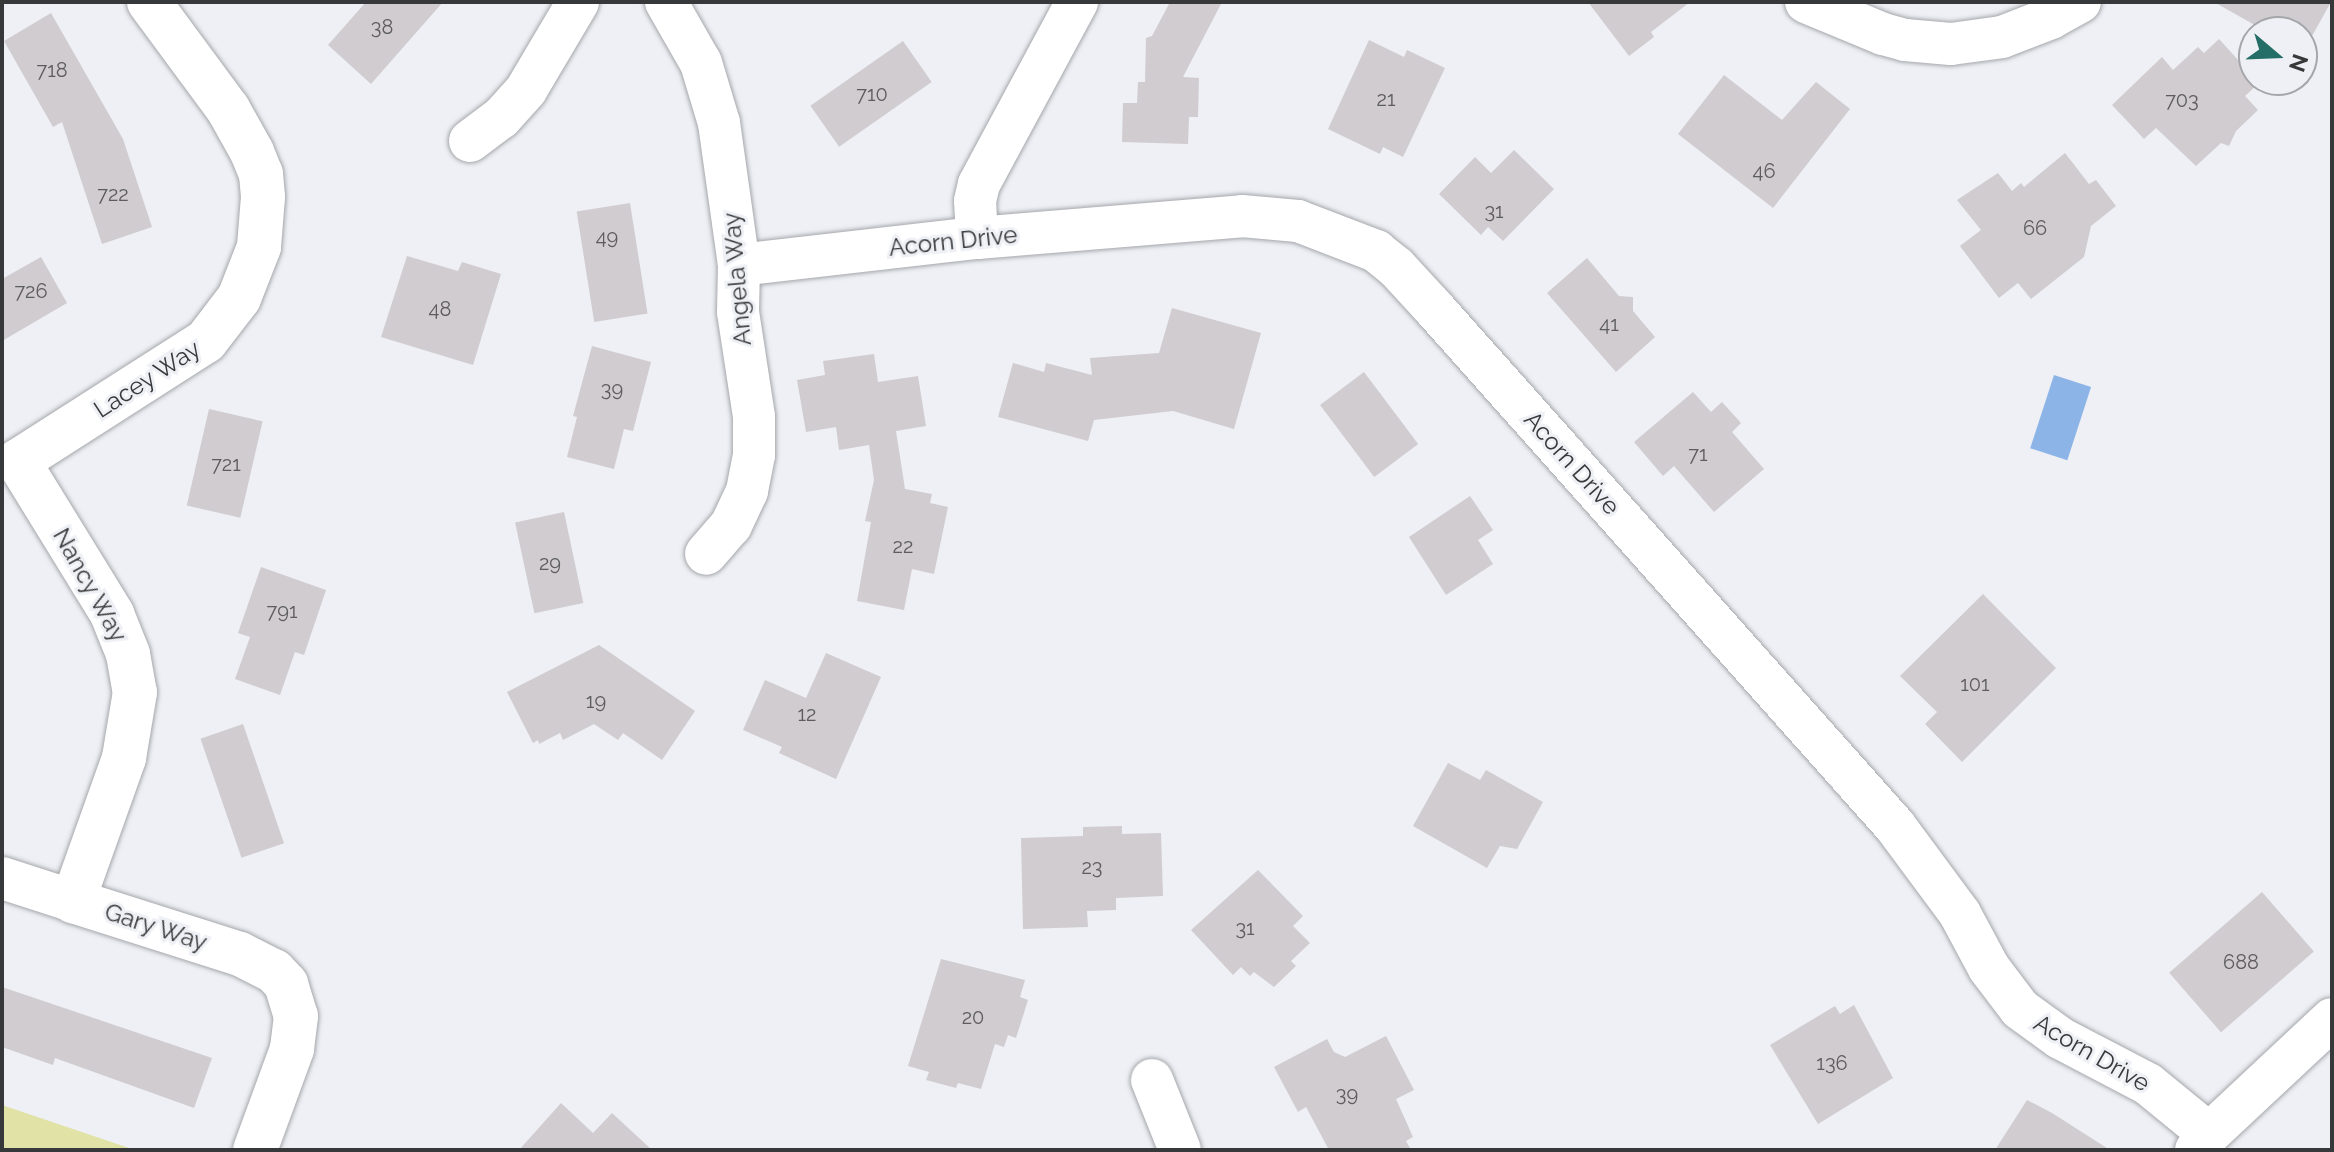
<!DOCTYPE html>
<style>
body{margin:0}
#map{position:relative;width:2334px;height:1152px;overflow:hidden;background:#eef0f5;font-family:Raleway,sans-serif}
div>[style]{position:absolute}
.green>*{inset:0;background:#e0e3a5}
.water>*{inset:0;background:#8db4e7;transform-origin:0 0}
.building>*{inset:0;background:#d0cccf;transform-origin:0 0}
.roads{filter:drop-shadow(0 0 2px #a5a7ab) drop-shadow(0 0 2px #a5a7ab)}
.minor>*{height:42px;margin:-21px;padding:0 21px;transform-origin:21px;border-radius:21px;background:#fff}
.tertiary>*{height:44px;margin:-22px;padding:0 22px;transform-origin:22px;border-radius:22px;background:#fff}
span{translate:-50% -50%;white-space:nowrap;text-align:center;line-height:1.15;-webkit-text-stroke:6px #eef0f5;paint-order:stroke}
.number-label{font-size:20px;color:#5d5d5e}
.number-label span{-webkit-text-stroke-width:0}
.street-label{font-size:24px;color:#373839}
.frame{position:absolute;inset:0;border:4px solid #373839;pointer-events:none}
.north{position:absolute;left:2238px;top:16px;width:80px;height:80px;box-sizing:border-box;background:#eef0f5;border:2px solid #a5a6aa;border-radius:50%;rotate:109deg;font-size:22px;font-weight:700;line-height:32px;text-align:center;color:#373839}
.north::after{content:'';display:block;margin:auto;width:28px;height:36px;background:#256e67;clip-path:polygon(50% 0,100% 100%,50% 72%,0 100%)}
</style>
<div id="map">
<div class="green">
<div style="clip-path:polygon(2px 1105px,135px 1150px,2px 1150px)"></div>
</div>
<div class="water">
<div style="left:2054px;top:375px;width:39px;height:77px;rotate:18deg"></div>
</div>
<div class="building">
<div style="clip-path:polygon(366px 2px,443px 2px,371px 84px,328px 45px)"></div>
<div style="clip-path:polygon(1170px 2px,1222px 2px,1183px 77px,1199px 78px,1198px 117px,1189px 117px,1188px 144px,1122px 142px,1123px 103px,1137px 103px,1138px 82px,1145px 82px,1146px 38px,1152px 36px)"></div>
<div style="clip-path:polygon(1588px 2px,1690px 2px,1651px 32px,1654px 37px,1629px 56px)"></div>
<div style="clip-path:polygon(2214px 2px,2331px 2px,2303px 52px,2302px 32px,2267px 32px)"></div>
<div style="clip-path:polygon(51px 13px,123px 139px,152px 227px,102px 244px,62px 122px,53px 127px,4px 41px)"></div>
<div style="clip-path:polygon(2219px 39px,2259px 83px,2245px 96px,2258px 110px,2236px 131px,2229px 146px,2221px 143px,2196px 166px,2156px 128px,2144px 139px,2112px 105px,2162px 57px,2173px 70px,2198px 47px,2204px 53px)"></div>
<div style="clip-path:polygon(1369px 40px,1404px 57px,1407px 50px,1445px 68px,1403px 157px,1383px 147px,1380px 154px,1328px 129px)"></div>
<div style="left:903px;top:41px;width:50px;height:113px;rotate:55deg"></div>
<div style="clip-path:polygon(1724px 75px,1782px 120px,1816px 82px,1850px 109px,1773px 208px,1678px 134px)"></div>
<div style="clip-path:polygon(1514px 150px,1554px 189px,1503px 241px,1488px 227px,1481px 235px,1439px 194px,1475px 157px,1491px 173px)"></div>
<div style="clip-path:polygon(2065px 153px,2089px 184px,2096px 180px,2116px 206px,2091px 226px,2084px 257px,2031px 299px,2018px 283px,1999px 298px,1960px 246px,1981px 230px,1957px 200px,1998px 173px,2012px 191px,2021px 183px,2024px 187px)"></div>
<div style="left:630px;top:203px;width:112px;height:54px;rotate:81deg"></div>
<div style="clip-path:polygon(407px 256px,458px 271px,462px 262px,501px 274px,473px 365px,381px 337px)"></div>
<div style="clip-path:polygon(41px 257px,67px 303px,2px 341px,2px 279px)"></div>
<div style="clip-path:polygon(1587px 258px,1619px 296px,1633px 297px,1633px 311px,1655px 337px,1616px 372px,1547px 293px)"></div>
<div style="clip-path:polygon(1172px 308px,1261px 333px,1234px 429px,1173px 411px,1094px 420px,1088px 441px,998px 417px,1013px 363px,1044px 372px,1046px 363px,1092px 375px,1090px 358px,1159px 353px)"></div>
<div style="clip-path:polygon(592px 346px,651px 362px,633px 431px,624px 429px,614px 469px,567px 457px,577px 417px,573px 416px)"></div>
<div style="clip-path:polygon(874px 354px,878px 382px,918px 376px,926px 426px,896px 431px,905px 489px,932px 494px,930px 503px,948px 507px,934px 574px,912px 569px,904px 610px,857px 601px,871px 522px,865px 521px,874px 480px,869px 445px,839px 450px,836px 427px,806px 432px,797px 380px,825px 375px,823px 361px)"></div>
<div style="left:1364px;top:372px;width:90px;height:55px;rotate:53deg"></div>
<div style="clip-path:polygon(1693px 392px,1711px 412px,1722px 402px,1741px 423px,1732px 432px,1764px 469px,1714px 512px,1674px 466px,1663px 476px,1634px 442px)"></div>
<div style="left:209px;top:409px;width:55px;height:99px;rotate:13deg"></div>
<div style="clip-path:polygon(1470px 496px,1493px 530px,1478px 540px,1493px 564px,1446px 595px,1409px 537px)"></div>
<div style="left:564px;top:512px;width:93px;height:50px;rotate:78deg"></div>
<div style="clip-path:polygon(261px 567px,326px 590px,304px 655px,295px 652px,280px 695px,235px 679px,250px 637px,238px 633px)"></div>
<div style="clip-path:polygon(1983px 594px,2056px 668px,1962px 762px,1925px 724px,1937px 712px,1900px 676px)"></div>
<div style="clip-path:polygon(599px 645px,695px 711px,662px 760px,623px 733px,618px 740px,594px 724px,563px 740px,560px 733px,539px 744px,538px 740px,533px 743px,507px 692px)"></div>
<div style="clip-path:polygon(826px 653px,881px 677px,836px 779px,779px 753px,782px 747px,743px 730px,765px 680px,806px 698px)"></div>
<div style="left:243px;top:724px;width:126px;height:45px;rotate:71deg"></div>
<div style="clip-path:polygon(1448px 763px,1480px 780px,1486px 770px,1543px 802px,1517px 849px,1500px 846px,1487px 868px,1413px 826px)"></div>
<div style="clip-path:polygon(1122px 826px,1122px 834px,1161px 833px,1163px 896px,1116px 898px,1116px 910px,1087px 911px,1088px 927px,1023px 929px,1021px 838px,1083px 836px,1083px 827px)"></div>
<div style="clip-path:polygon(1258px 870px,1303px 916px,1293px 926px,1310px 943px,1291px 961px,1296px 966px,1274px 987px,1254px 972px,1250px 976px,1241px 967px,1233px 975px,1191px 930px)"></div>
<div style="left:2262px;top:892px;width:79px;height:123px;rotate:49deg"></div>
<div style="clip-path:polygon(941px 959px,1025px 980px,1020px 997px,1028px 1000px,1016px 1038px,1008px 1035px,1004px 1047px,995px 1044px,981px 1089px,958px 1083px,956px 1088px,926px 1080px,929px 1072px,908px 1066px)"></div>
<div style="clip-path:polygon(2px 987px,212px 1058px,194px 1108px,55px 1058px,53px 1065px,2px 1047px)"></div>
<div style="clip-path:polygon(1854px 1005px,1893px 1078px,1818px 1124px,1770px 1045px,1835px 1006px,1840px 1014px)"></div>
<div style="clip-path:polygon(1386px 1036px,1414px 1090px,1396px 1099px,1413px 1137px,1406px 1141px,1411px 1150px,1329px 1150px,1306px 1107px,1298px 1112px,1274px 1067px,1327px 1039px,1334px 1052px,1345px 1057px)"></div>
<div style="clip-path:polygon(2027px 1100px,2052px 1113px,2110px 1150px,1995px 1150px)"></div>
<div style="clip-path:polygon(561px 1103px,593px 1133px,612px 1113px,652px 1150px,519px 1150px)"></div>
</div>
<div class="roads">
<div class="minor">
<div style="left:666px;top:2px;width:70px;rotate:60.2deg"></div>
<div style="left:701px;top:63px;width:63px;rotate:73.3deg"></div>
<div style="left:719px;top:123px;width:143px;rotate:82deg"></div>
<div style="left:739px;top:265px;width:47px;rotate:91.2deg"></div>
<div style="left:738px;top:312px;width:106px;rotate:81.3deg"></div>
<div style="left:754px;top:417px;width:38px;rotate:90deg"></div>
<div style="left:754px;top:455px;width:37px;rotate:101deg"></div>
<div style="left:747px;top:491px;width:38px;rotate:115deg"></div>
<div style="left:731px;top:525px;width:38px;rotate:131deg"></div>
<div style="left:1806px;top:2px;width:83px;rotate:22.6deg"></div>
<div style="left:1883px;top:34px;width:23px;rotate:15deg"></div>
<div style="left:1905px;top:40px;width:46px;rotate:5deg"></div>
<div style="left:1951px;top:44px;width:51px;rotate:-7.8deg"></div>
<div style="left:2002px;top:37px;width:53px;rotate:-21.2deg"></div>
<div style="left:2051px;top:18px;width:33px;rotate:-29deg"></div>
<div style="left:470px;top:141px;width:39px;rotate:-37deg"></div>
<div style="left:501px;top:118px;width:38px;rotate:-48deg"></div>
<div style="left:526px;top:90px;width:102px;rotate:-59.4deg"></div>
<div style="left:977px;top:238px;width:37px;rotate:-93deg"></div>
<div style="left:975px;top:201px;width:17px;rotate:-77deg"></div>
<div style="left:979px;top:184px;width:207px;rotate:-61.7deg"></div>
<div style="left:739px;top:265px;width:240px;rotate:-6.5deg"></div>
<div style="left:977px;top:238px;width:266px;rotate:-4.7deg"></div>
<div style="left:1242px;top:216px;width:56px;rotate:5.1deg"></div>
<div style="left:1298px;top:221px;width:84px;rotate:21deg"></div>
<div style="left:1376px;top:251px;width:26px;rotate:39deg"></div>
<div style="left:1396px;top:267px;width:53px;rotate:47.3deg"></div>
<div style="left:1432px;top:306px;width:696px;rotate:48.32deg"></div>
<div style="left:1895px;top:826px;width:109px;rotate:53.5deg"></div>
<div style="left:1960px;top:914px;width:61px;rotate:61.8deg"></div>
<div style="left:1989px;top:968px;width:51px;rotate:52.9deg"></div>
<div style="left:2020px;top:1009px;width:49px;rotate:35.9deg"></div>
<div style="left:2060px;top:1038px;width:99px;rotate:27.6deg"></div>
<div style="left:2148px;top:1084px;width:79px;rotate:39.3deg"></div>
<div style="left:2px;top:878px;width:75px;rotate:17.9deg"></div>
<div style="left:1152px;top:1080px;width:75px;rotate:68.2deg"></div>
<div style="left:2196px;top:1150px;width:21px;rotate:-51deg"></div>
<div style="left:2209px;top:1134px;width:168px;rotate:-43.1deg"></div>
</div>
<div class="tertiary">
<div style="left:149px;top:2px;width:133px;rotate:53.6deg"></div>
<div style="left:228px;top:109px;width:49px;rotate:60.8deg"></div>
<div style="left:252px;top:152px;width:24px;rotate:68deg"></div>
<div style="left:261px;top:174px;width:23px;rotate:85deg"></div>
<div style="left:263px;top:197px;width:50px;rotate:94.6deg"></div>
<div style="left:259px;top:247px;width:55px;rotate:111.4deg"></div>
<div style="left:239px;top:298px;width:54px;rotate:127.5deg"></div>
<div style="left:206px;top:341px;width:223px;rotate:147.4deg"></div>
<div style="left:18px;top:461px;width:180px;rotate:58.4deg"></div>
<div style="left:112px;top:614px;width:43px;rotate:68.2deg"></div>
<div style="left:128px;top:654px;width:39px;rotate:80deg"></div>
<div style="left:135px;top:692px;width:67px;rotate:99.5deg"></div>
<div style="left:124px;top:758px;width:152px;rotate:109.6deg"></div>
<div style="left:73px;top:901px;width:175px;rotate:17.6deg"></div>
<div style="left:240px;top:954px;width:38px;rotate:27deg"></div>
<div style="left:274px;top:971px;width:18px;rotate:47deg"></div>
<div style="left:286px;top:984px;width:34px;rotate:73deg"></div>
<div style="left:296px;top:1016px;width:33px;rotate:97deg"></div>
<div style="left:292px;top:1049px;width:108px;rotate:110.1deg"></div>
</div>
</div>
<div class="number-label">
<span style="left:382px;top:27px">38</span>
<span style="left:52px;top:70px">718</span>
<span style="left:872px;top:94px">710</span>
<span style="left:1386px;top:99px">21</span>
<span style="left:2182px;top:100px">703</span>
<span style="left:1764px;top:171px">46</span>
<span style="left:113px;top:194px">722</span>
<span style="left:1494px;top:211px">31</span>
<span style="left:2035px;top:228px">66</span>
<span style="left:607px;top:237px">49</span>
<span style="left:31px;top:291px">726</span>
<span style="left:440px;top:309px">48</span>
<span style="left:1609px;top:324px">41</span>
<span style="left:612px;top:389px">39</span>
<span style="left:1698px;top:454px">71</span>
<span style="left:226px;top:464px">721</span>
<span style="left:903px;top:546px">22</span>
<span style="left:550px;top:563px">29</span>
<span style="left:282px;top:611px">791</span>
<span style="left:1975px;top:684px">101</span>
<span style="left:596px;top:701px">19</span>
<span style="left:807px;top:714px">12</span>
<span style="left:1092px;top:867px">23</span>
<span style="left:1245px;top:928px">31</span>
<span style="left:2241px;top:962px">688</span>
<span style="left:973px;top:1017px">20</span>
<span style="left:1832px;top:1063px">136</span>
<span style="left:1347px;top:1094px">39</span>
</div>
<div class="street-label">
<span style="left:953px;top:241px;rotate:-6deg">Acorn Drive</span>
<span style="left:737px;top:279px;rotate:-95deg">Angela Way</span>
<span style="left:147px;top:379px;rotate:-33deg">Lacey Way</span>
<span style="left:1572px;top:463px;rotate:48deg">Acorn Drive</span>
<span style="left:90px;top:585px;rotate:61deg">Nancy Way</span>
<span style="left:156px;top:927px;rotate:18deg">Gary Way</span>
<span style="left:2092px;top:1053px;rotate:30deg">Acorn Drive</span>
</div>
<div class="frame"></div>
<div class="north">N</div>
</div>
